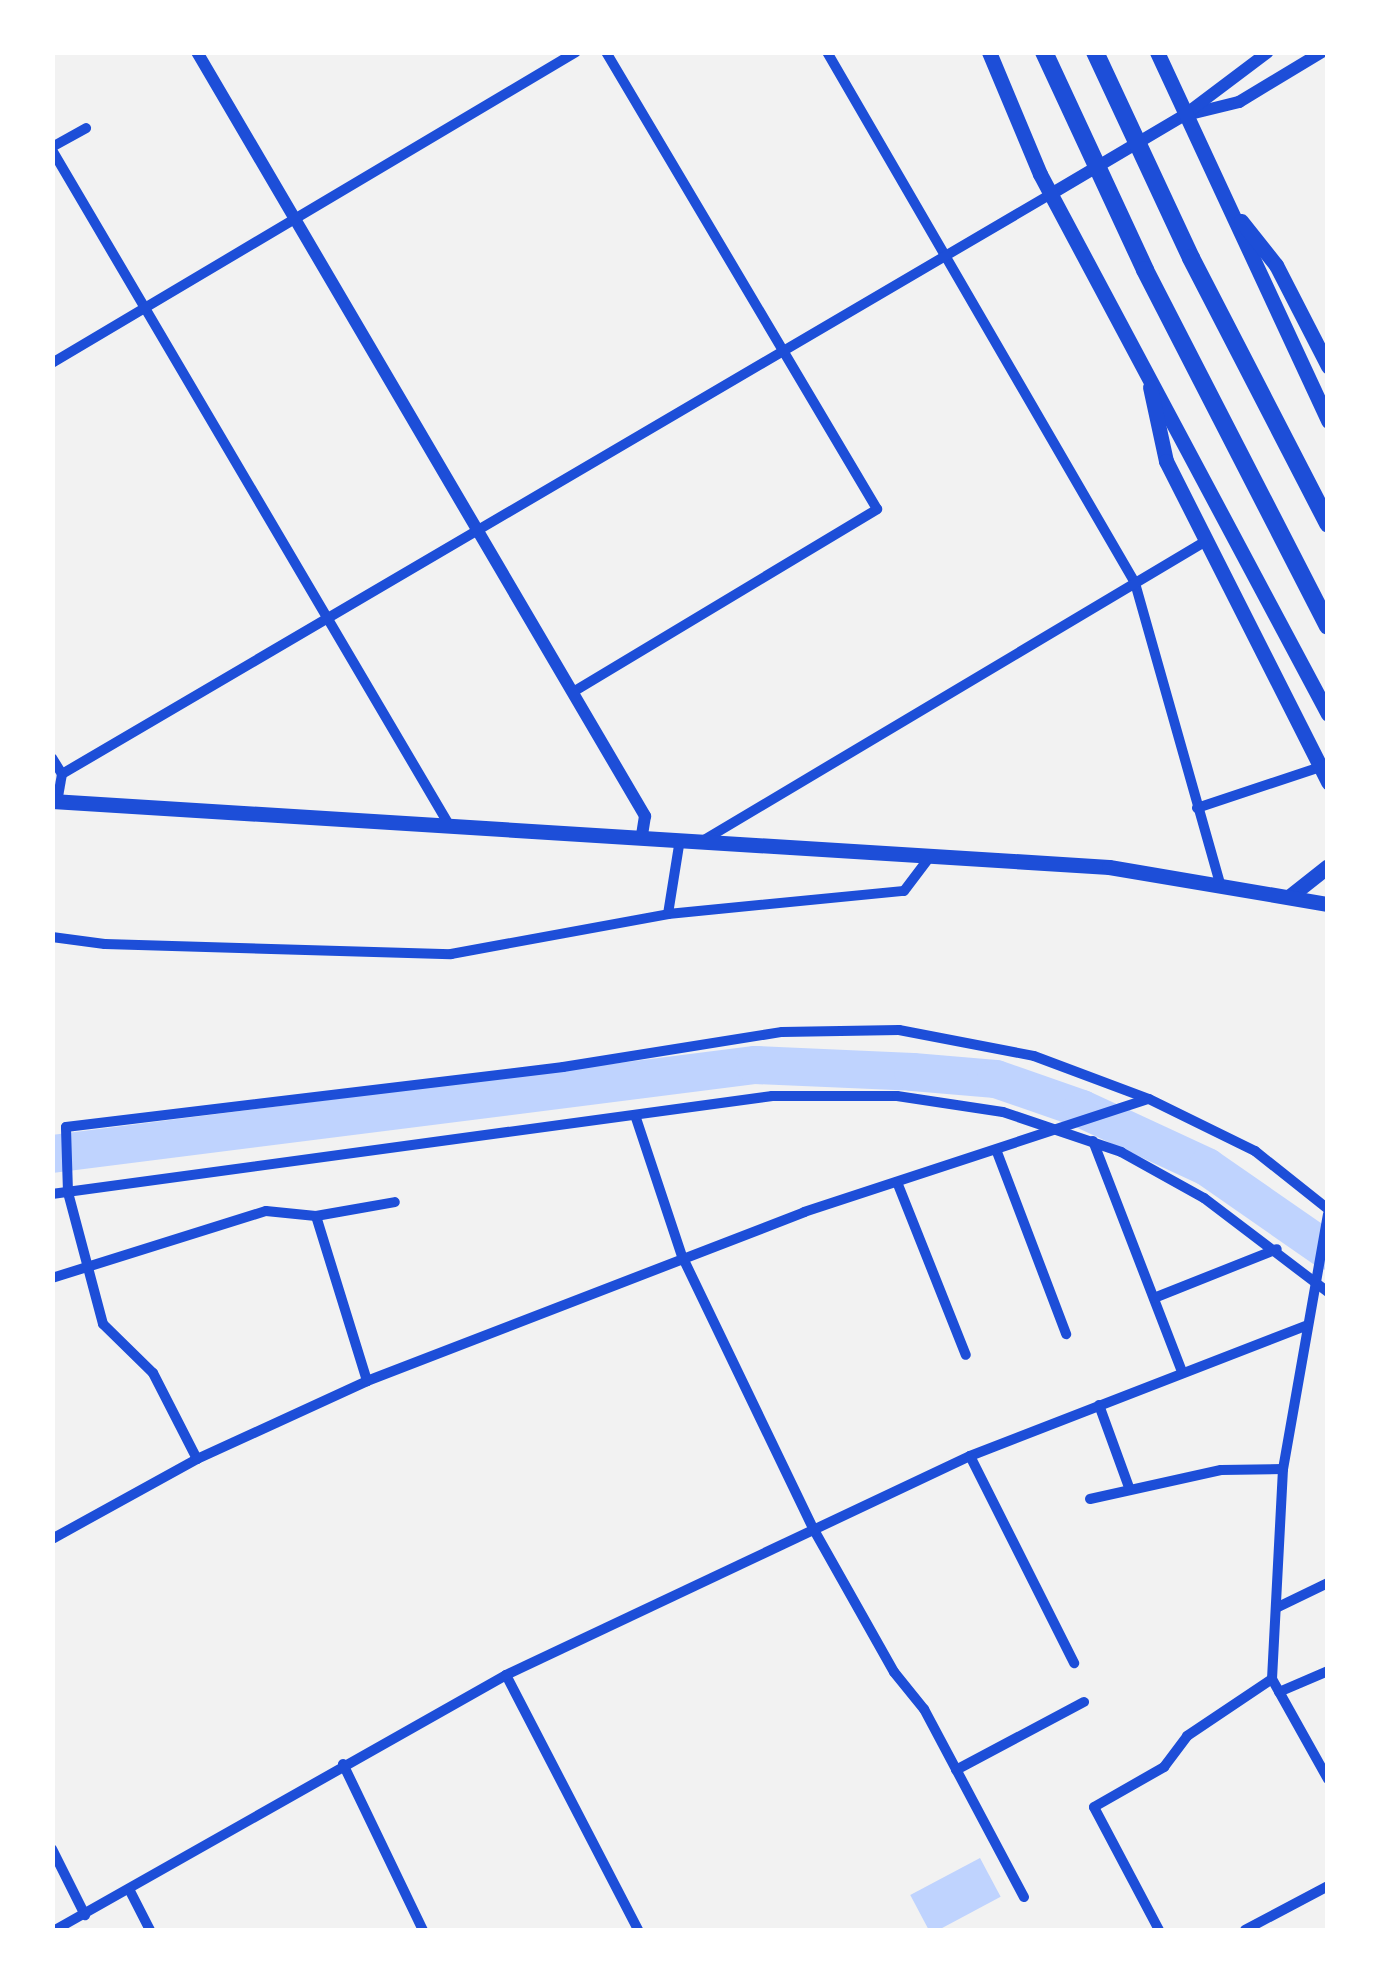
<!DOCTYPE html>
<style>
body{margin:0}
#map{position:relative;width:1380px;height:1983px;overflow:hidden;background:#f2f2f2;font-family:"Source Sans 3",sans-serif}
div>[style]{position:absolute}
.water>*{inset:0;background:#bfd3fe;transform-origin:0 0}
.river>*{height:38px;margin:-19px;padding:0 19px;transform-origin:19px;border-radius:19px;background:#bfd3fe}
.minor>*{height:10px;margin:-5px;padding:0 5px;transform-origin:5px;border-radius:5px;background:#1d4ed8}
.tertiary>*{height:12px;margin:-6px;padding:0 6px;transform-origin:6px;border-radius:6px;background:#1d4ed8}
.primary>*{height:15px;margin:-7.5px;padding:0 7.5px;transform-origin:7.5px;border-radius:7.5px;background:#1d4ed8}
.trunk>*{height:15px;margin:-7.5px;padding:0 7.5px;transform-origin:7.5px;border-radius:7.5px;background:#1d4ed8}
.motorway>*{height:18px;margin:-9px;padding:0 9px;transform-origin:9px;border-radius:9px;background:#1d4ed8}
span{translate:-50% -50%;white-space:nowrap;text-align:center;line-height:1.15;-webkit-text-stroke:8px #fff;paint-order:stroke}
.frame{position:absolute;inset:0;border:55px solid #fff;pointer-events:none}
</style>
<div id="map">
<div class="water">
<div style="left:980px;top:1858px;width:44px;height:79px;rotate:62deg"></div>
</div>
<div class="river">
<div style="left:52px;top:1154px;width:709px;rotate:-7.22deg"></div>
<div style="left:755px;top:1065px;width:158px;rotate:2.5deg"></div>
<div style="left:913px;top:1072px;width:83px;rotate:4.8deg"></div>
<div style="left:996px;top:1079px;width:91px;rotate:19.2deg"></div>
<div style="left:1082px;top:1109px;width:138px;rotate:24.9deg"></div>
<div style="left:1207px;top:1167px;width:147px;rotate:34.8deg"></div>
</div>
<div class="minor">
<div style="left:827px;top:52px;width:614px;rotate:59.88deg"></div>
<div style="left:1135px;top:583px;width:315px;rotate:74.2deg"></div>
<div style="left:52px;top:147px;width:39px;rotate:-29deg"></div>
<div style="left:52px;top:150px;width:781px;rotate:59.53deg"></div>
<div style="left:52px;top:363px;width:609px;rotate:-30.69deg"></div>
<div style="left:573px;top:692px;width:355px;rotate:-31deg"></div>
<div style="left:877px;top:509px;width:531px;rotate:-120.67deg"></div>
<div style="left:52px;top:758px;width:19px;rotate:58deg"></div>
<div style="left:62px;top:774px;width:27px;rotate:100deg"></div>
<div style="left:62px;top:774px;width:1147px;rotate:-30.39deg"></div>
<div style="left:1197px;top:808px;width:130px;rotate:-18.4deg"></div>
<div style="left:704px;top:840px;width:584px;rotate:-30.78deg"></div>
<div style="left:668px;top:914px;width:76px;rotate:-80.9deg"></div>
<div style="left:52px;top:937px;width:53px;rotate:7.5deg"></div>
<div style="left:105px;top:944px;width:346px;rotate:1.7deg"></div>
<div style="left:451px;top:954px;width:221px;rotate:-10.4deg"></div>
<div style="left:668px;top:914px;width:237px;rotate:-5.6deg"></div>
<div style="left:904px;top:891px;width:38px;rotate:-53deg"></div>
<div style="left:635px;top:1115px;width:149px;rotate:71.6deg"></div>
<div style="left:682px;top:1256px;width:304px;rotate:64.3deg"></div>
<div style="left:814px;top:1530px;width:163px;rotate:60.6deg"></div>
<div style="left:894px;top:1672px;width:48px;rotate:51deg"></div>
<div style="left:924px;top:1709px;width:213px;rotate:62deg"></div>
<div style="left:1093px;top:1141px;width:248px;rotate:68.9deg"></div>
<div style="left:997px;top:1152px;width:195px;rotate:69.2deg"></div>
<div style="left:897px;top:1182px;width:186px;rotate:68.3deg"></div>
<div style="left:52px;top:1194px;width:727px;rotate:-7.75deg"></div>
<div style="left:772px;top:1096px;width:125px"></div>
<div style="left:897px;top:1096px;width:107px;rotate:8.6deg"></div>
<div style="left:1003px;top:1112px;width:125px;rotate:18.7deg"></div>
<div style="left:1121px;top:1152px;width:95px;rotate:29deg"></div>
<div style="left:1204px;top:1198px;width:156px;rotate:37.2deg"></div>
<div style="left:1328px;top:1214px;width:259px;rotate:100deg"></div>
<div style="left:1283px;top:1469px;width:210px;rotate:93deg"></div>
<div style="left:1272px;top:1679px;width:115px;rotate:60.8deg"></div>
<div style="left:316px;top:1216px;width:173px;rotate:72.8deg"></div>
<div style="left:52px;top:1278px;width:224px;rotate:-17.4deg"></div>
<div style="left:266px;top:1211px;width:50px;rotate:5.7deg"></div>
<div style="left:316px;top:1216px;width:80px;rotate:-10deg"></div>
<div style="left:1154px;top:1298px;width:132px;rotate:-21.7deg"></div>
<div style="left:1099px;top:1405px;width:90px;rotate:70deg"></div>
<div style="left:970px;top:1456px;width:232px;rotate:63.3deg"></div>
<div style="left:197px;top:1459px;width:97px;rotate:-117.1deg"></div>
<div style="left:153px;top:1373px;width:70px;rotate:-135.6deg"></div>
<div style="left:103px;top:1324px;width:137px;rotate:-104.9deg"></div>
<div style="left:68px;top:1192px;width:65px;rotate:-91.8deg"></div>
<div style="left:66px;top:1127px;width:501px;rotate:-6.88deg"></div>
<div style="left:563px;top:1067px;width:222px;rotate:-9.1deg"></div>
<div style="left:782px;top:1032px;width:117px;rotate:-1deg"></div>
<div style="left:899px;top:1030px;width:137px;rotate:10.9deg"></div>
<div style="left:1034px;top:1056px;width:123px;rotate:20.5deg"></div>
<div style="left:1149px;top:1099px;width:118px;rotate:26.1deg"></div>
<div style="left:1255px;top:1151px;width:93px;rotate:38.5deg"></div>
<div style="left:1090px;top:1499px;width:134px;rotate:-12.5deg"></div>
<div style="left:1221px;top:1470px;width:62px;rotate:-0.9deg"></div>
<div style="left:52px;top:1539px;width:166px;rotate:-28.9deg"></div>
<div style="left:197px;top:1459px;width:187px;rotate:-24.6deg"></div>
<div style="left:367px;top:1381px;width:469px;rotate:-21.1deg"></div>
<div style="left:804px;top:1212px;width:362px;rotate:-18.2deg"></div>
<div style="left:1276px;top:1608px;width:58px;rotate:-25.7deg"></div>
<div style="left:506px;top:1675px;width:287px;rotate:62.6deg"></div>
<div style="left:1279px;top:1692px;width:53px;rotate:-23.2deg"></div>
<div style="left:343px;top:1764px;width:184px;rotate:64.3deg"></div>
<div style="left:956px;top:1770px;width:145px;rotate:-28deg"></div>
<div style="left:52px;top:1849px;width:74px;rotate:63.4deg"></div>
<div style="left:129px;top:1889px;width:46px;rotate:62.9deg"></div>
<div style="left:55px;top:1930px;width:518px;rotate:-29.48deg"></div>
<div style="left:506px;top:1675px;width:513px;rotate:-25.27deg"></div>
<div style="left:970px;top:1456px;width:360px;rotate:-21.2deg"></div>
<div style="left:1159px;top:1930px;width:139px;rotate:-117.9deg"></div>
<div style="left:1094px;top:1807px;width:81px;rotate:-29.7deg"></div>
<div style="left:1164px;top:1767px;width:39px;rotate:-53deg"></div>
<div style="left:1187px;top:1736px;width:102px;rotate:-33.8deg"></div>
<div style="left:1245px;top:1930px;width:94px;rotate:-27.9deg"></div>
</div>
<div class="tertiary">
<div style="left:197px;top:52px;width:886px;rotate:59.61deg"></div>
<div style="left:645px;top:816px;width:20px;rotate:99deg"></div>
<div style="left:1186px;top:115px;width:55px;rotate:-13.8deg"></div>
<div style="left:1239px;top:102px;width:97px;rotate:-31.1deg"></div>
<div style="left:1051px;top:194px;width:153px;rotate:-30.6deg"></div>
<div style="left:1183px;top:116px;width:106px;rotate:-37deg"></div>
</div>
<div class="primary">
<div style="left:989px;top:52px;width:132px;rotate:67.3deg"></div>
<div style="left:1040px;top:174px;width:612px;rotate:61.93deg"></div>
<div style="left:1157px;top:52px;width:407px;rotate:65.1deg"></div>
<div style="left:1241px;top:221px;width:56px;rotate:51.5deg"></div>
<div style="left:1276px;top:265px;width:114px;rotate:62.8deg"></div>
<div style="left:1150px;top:387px;width:76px;rotate:77.8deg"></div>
<div style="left:1166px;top:461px;width:360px;rotate:63.2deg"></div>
<div style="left:1290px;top:896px;width:48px;rotate:-38.3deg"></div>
</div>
<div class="trunk">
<div style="left:52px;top:801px;width:1059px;rotate:3.57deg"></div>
<div style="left:1109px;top:867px;width:222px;rotate:9.6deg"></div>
</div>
<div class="motorway">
<div style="left:1044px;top:52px;width:240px;rotate:65.1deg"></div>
<div style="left:1145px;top:270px;width:400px;rotate:62.8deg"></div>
<div style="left:1095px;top:52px;width:227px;rotate:65deg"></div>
<div style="left:1191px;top:258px;width:299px;rotate:62.7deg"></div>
</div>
<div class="frame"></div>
</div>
